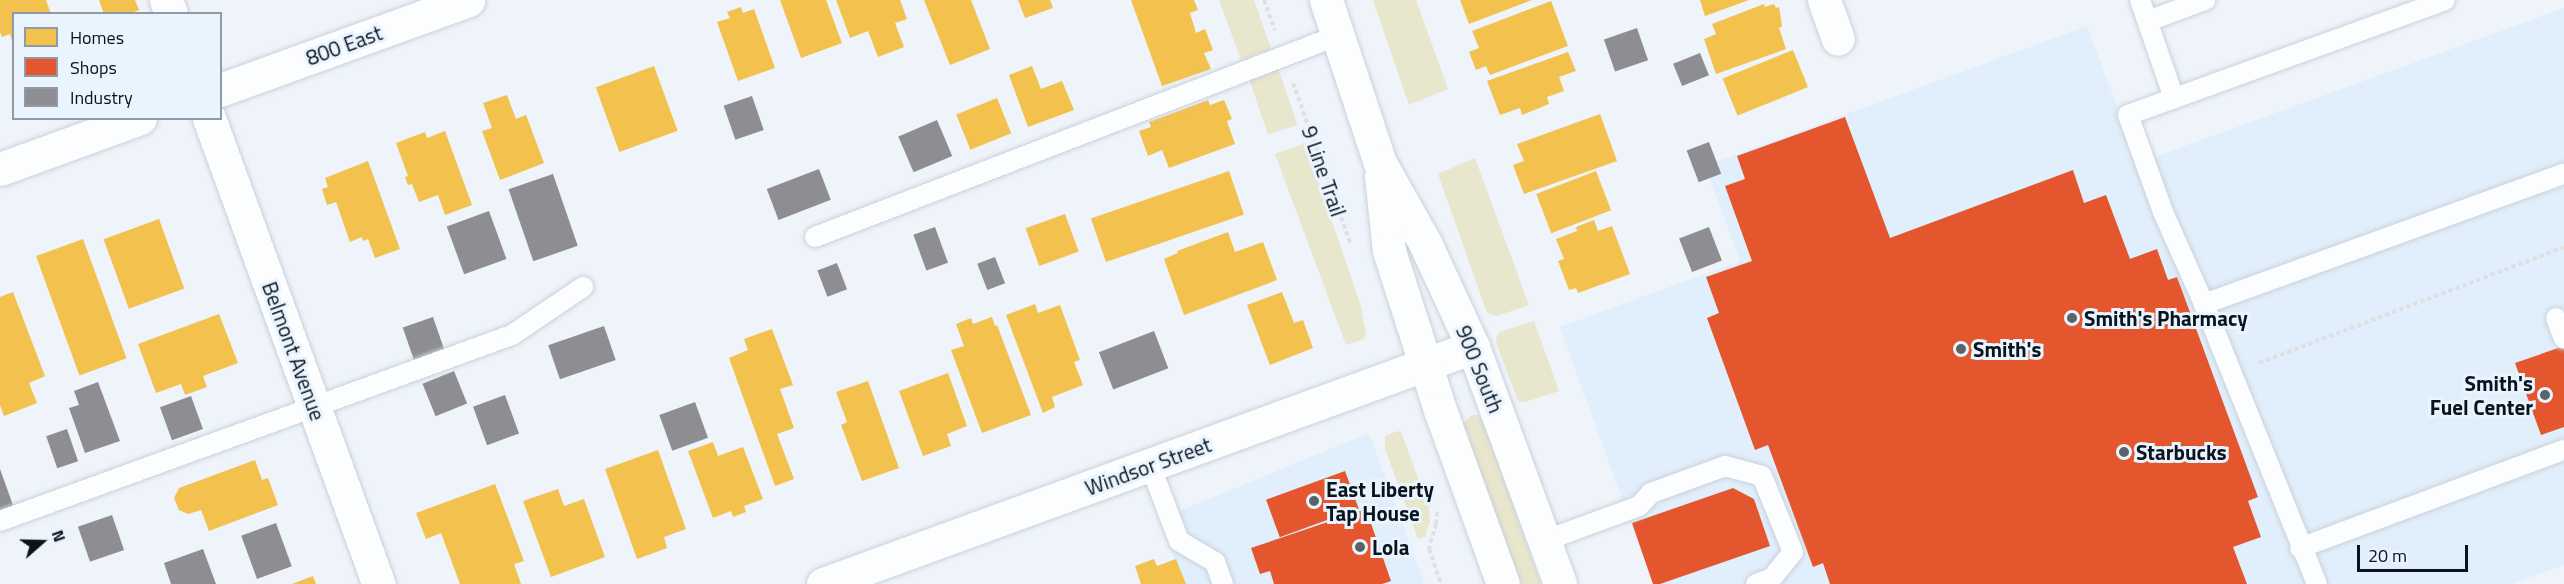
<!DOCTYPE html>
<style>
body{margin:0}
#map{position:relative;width:2564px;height:584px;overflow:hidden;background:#eef4fa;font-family:"Titillium Web",sans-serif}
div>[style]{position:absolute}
.built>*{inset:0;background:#e1eefc}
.green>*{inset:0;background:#e8e6cc;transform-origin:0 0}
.homes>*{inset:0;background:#f2c14e;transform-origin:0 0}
.shops>*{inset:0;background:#e4572e;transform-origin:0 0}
.industry>*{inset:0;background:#8d8d92;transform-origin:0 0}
.path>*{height:4px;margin-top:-2px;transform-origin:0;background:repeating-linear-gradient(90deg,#dfe0e2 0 4.5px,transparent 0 7.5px)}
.roads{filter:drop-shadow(0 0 2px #cad1d9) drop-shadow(0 0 2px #cad1d9)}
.lane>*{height:20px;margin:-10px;padding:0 10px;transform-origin:10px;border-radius:10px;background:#fcfdfe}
.street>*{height:33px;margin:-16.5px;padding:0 16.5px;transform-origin:16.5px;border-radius:16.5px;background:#fcfdfe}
.secondary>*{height:33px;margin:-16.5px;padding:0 16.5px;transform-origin:16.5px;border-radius:16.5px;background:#fcfdfe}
.dots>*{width:16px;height:16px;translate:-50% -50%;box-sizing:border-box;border:3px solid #e9f4ff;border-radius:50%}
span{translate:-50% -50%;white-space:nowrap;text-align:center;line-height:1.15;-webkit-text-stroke:6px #e9f4ff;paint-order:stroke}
.street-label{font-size:21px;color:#0a141c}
.poi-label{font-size:21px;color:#0a141c;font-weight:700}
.left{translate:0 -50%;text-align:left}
.right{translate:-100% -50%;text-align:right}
.legend{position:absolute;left:12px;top:12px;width:210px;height:108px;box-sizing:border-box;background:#e9f4ff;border:2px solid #909aa4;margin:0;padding:8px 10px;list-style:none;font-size:18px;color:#0a141c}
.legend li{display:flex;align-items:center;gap:12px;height:30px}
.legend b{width:30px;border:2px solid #909aa4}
.north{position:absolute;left:12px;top:512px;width:60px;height:60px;-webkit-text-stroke:4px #e9f4ff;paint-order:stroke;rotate:70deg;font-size:16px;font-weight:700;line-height:24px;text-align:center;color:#0a141c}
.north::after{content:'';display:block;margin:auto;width:21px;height:27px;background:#0a141c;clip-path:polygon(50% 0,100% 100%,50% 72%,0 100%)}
.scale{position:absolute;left:2357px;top:545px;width:111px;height:27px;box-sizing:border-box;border:3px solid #0a141c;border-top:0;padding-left:8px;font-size:18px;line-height:21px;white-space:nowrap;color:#0a141c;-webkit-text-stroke:4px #e9f4ff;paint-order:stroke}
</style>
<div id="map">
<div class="built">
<div style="clip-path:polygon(2564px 8px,2564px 565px,2511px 584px,1653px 584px,1560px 327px,1740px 261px,1705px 166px,2087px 26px,2138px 163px)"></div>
<div style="clip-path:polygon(1369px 433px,1425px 584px,1184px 584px,1160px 519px)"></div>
</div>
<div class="green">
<div style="clip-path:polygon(1219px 0,1254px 0,1271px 49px,1241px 60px)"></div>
<div style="clip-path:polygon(1373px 0,1416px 0,1448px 89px,1409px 105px)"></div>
<div style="left:1278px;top:68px;width:60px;height:31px;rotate:71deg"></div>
<div style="clip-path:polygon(1305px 143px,1361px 306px,1366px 334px,1364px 339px,1346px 345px,1275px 154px)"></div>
<div style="clip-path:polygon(1475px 158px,1529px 305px,1497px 316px,1487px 313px,1438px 174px)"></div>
<div style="clip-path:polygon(1534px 321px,1559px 391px,1525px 402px,1518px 401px,1496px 342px,1497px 336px,1500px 332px)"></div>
<div style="clip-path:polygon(1472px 415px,1478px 415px,1483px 422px,1541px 584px,1519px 584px,1462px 424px)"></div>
<div style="clip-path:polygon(1398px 431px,1401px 432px,1429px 508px,1430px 521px,1425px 537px,1418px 539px,1385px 449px,1385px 436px)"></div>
</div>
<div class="homes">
<div style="clip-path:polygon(0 0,46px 0,51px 14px,14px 14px,13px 43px,10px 34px,2px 37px,0 32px)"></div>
<div style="clip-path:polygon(99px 0,135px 0,139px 10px,129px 14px,104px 14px)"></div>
<div style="clip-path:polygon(780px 0,826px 0,842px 43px,801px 58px)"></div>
<div style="clip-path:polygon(836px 0,900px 0,907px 19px,895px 23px,904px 47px,878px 57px,868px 31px,850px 38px)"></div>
<div style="clip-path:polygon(924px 0,971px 0,990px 49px,950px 65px)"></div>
<div style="clip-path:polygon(1018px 0,1050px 0,1053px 8px,1025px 18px)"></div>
<div style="clip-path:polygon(1131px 0,1194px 0,1198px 10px,1190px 13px,1196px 33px,1205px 29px,1213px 50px,1204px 53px,1211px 69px,1162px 86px)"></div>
<div style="clip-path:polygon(1460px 0,1532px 0,1469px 24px)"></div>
<div style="clip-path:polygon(1700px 0,1749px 0,1705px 16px)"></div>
<div style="clip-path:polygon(1551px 1px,1568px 46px,1490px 75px,1486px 66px,1476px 70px,1469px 52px,1479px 48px,1472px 31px)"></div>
<div style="clip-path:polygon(1764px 4px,1765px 7px,1774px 4px,1776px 8px,1779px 7px,1782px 26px,1779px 28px,1786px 49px,1716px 74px,1704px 39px,1716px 34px,1712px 24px)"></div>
<div style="clip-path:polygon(741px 7px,743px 13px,754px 9px,775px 68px,738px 81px,717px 22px,730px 18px,727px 12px)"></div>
<div style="left:1793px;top:50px;width:40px;height:76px;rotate:68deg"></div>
<div style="clip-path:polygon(1568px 52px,1576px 71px,1559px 77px,1564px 91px,1547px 97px,1549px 104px,1522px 115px,1520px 108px,1500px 115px,1487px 81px)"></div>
<div style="left:654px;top:66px;width:69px;height:62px;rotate:70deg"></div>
<div style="clip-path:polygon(1032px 66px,1041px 89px,1062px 81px,1074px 110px,1028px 127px,1009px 75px)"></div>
<div style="clip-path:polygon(507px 95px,516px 119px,526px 115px,544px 163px,500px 180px,482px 131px,492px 128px,483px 103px)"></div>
<div style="left:997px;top:98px;width:38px;height:44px;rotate:68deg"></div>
<div style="clip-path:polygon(1208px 100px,1210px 105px,1224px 100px,1232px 119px,1227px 121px,1235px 144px,1169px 168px,1162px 150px,1148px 156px,1139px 131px,1151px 127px,1149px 122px)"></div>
<div style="clip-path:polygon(1600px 114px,1617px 161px,1524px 194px,1513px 165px,1524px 161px,1517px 144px)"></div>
<div style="clip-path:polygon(445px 131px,472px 205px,445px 215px,438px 195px,419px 202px,412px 184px,408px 185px,405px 177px,408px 176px,396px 143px,425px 132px,427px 138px)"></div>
<div style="clip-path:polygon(368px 161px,400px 249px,375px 258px,368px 239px,363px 241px,362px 237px,350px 242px,336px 202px,327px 205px,322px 189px,328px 187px,325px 178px)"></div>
<div style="left:1229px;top:171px;width:46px;height:146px;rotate:71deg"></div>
<div style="left:1596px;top:171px;width:42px;height:64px;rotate:69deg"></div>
<div style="left:1065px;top:214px;width:40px;height:42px;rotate:70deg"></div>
<div style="left:159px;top:219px;width:74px;height:59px;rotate:70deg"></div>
<div style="clip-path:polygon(1594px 220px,1598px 231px,1612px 226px,1630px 274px,1578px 293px,1576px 288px,1569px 290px,1558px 261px,1564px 259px,1556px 239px,1577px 231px,1576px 227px)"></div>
<div style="clip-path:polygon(1228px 232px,1235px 252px,1263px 242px,1277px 280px,1184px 315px,1164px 259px,1178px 253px,1177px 251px)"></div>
<div style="left:83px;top:239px;width:127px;height:50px;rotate:70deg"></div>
<div style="clip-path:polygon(13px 292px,45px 376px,29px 383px,37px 403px,4px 416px,0 405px,0 297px)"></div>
<div style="clip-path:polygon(1282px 292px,1294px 323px,1303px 320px,1313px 348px,1270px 365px,1247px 305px)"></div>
<div style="clip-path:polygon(1035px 304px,1038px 313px,1060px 305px,1080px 360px,1074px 362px,1083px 385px,1052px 397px,1055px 407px,1043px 413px,1006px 315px)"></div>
<div style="clip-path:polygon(219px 314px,238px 363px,203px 376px,207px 387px,185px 395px,181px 384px,156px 393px,138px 344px)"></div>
<div style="clip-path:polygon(992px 317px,995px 326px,997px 325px,1031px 415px,982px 433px,951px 350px,964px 346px,956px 324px,971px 318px,973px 324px)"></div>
<div style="clip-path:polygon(772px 329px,793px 385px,780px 389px,794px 428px,777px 434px,794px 479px,775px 486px,729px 358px,748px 350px,744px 339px)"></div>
<div style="clip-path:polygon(948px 373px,967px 426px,947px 434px,951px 446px,923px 456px,899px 391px)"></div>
<div style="clip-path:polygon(868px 381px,899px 468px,862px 481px,841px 425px,847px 422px,836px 392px)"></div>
<div style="clip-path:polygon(713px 442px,718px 456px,743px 447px,763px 499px,744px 506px,746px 512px,733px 517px,731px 511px,713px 518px,688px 451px)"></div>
<div style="clip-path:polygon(658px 450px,686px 529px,664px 537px,667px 548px,637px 559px,605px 469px)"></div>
<div style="clip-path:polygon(255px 460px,262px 480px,268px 478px,278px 505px,209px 531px,201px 510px,188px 514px,179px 510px,174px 498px,179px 488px)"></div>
<div style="clip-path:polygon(495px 484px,524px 561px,514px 564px,521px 584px,460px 584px,441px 533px,426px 539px,416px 513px)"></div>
<div style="clip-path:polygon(558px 489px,564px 506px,584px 499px,605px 557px,551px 577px,523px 501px)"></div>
<div style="clip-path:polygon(1154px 559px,1157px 566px,1176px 559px,1186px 584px,1141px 584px,1135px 566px)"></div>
<div style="clip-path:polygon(313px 576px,316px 584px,292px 584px)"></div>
</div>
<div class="shops">
<div style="clip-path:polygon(1845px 117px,1890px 238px,2073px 170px,2084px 203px,2106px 195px,2130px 259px,2157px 249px,2168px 280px,2177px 277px,2258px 497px,2248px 501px,2261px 537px,2233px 547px,2247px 584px,1830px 584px,1823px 563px,1813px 567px,1768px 445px,1755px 450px,1707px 318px,1719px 313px,1706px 277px,1752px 261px,1725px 186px,1745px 179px,1737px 156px)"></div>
<div style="clip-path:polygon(2564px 346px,2564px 427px,2541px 435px,2515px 363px)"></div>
<div style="left:1345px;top:471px;width:40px;height:84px;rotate:70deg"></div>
<div style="clip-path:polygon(1733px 488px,1754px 499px,1770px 546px,1660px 584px,1653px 584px,1632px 523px)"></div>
<div style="clip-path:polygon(1366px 509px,1391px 581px,1382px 584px,1274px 584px,1270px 571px,1260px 574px,1251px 548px)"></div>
</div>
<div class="industry">
<div style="left:1637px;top:28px;width:34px;height:35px;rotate:71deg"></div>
<div style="left:1700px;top:53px;width:24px;height:29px;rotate:68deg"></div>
<div style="left:752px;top:96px;width:36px;height:30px;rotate:71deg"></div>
<div style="left:937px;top:120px;width:39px;height:42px;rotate:67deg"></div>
<div style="left:1709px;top:142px;width:34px;height:24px;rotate:69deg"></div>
<div style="left:819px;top:169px;width:33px;height:56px;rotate:69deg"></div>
<div style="left:553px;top:174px;width:76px;height:47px;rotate:71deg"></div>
<div style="left:489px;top:211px;width:51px;height:45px;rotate:70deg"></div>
<div style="left:935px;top:227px;width:38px;height:23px;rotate:70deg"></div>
<div style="left:1709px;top:227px;width:36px;height:32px;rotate:69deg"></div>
<div style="left:995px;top:257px;width:28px;height:19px;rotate:69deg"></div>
<div style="left:837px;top:263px;width:28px;height:21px;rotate:69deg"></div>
<div style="left:433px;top:317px;width:36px;height:32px;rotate:71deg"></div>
<div style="left:604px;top:326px;width:36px;height:59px;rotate:71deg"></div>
<div style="left:1154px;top:331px;width:40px;height:59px;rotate:69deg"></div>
<div style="left:454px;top:371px;width:35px;height:34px;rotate:68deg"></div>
<div style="clip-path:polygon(98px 382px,120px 441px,85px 453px,69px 408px,79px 405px,74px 391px)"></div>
<div style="left:505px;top:395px;width:41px;height:34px;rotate:70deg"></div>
<div style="left:191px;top:396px;width:35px;height:33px;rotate:70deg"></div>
<div style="left:695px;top:402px;width:38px;height:38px;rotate:70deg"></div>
<div style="left:67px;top:429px;width:34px;height:22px;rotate:71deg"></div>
<div style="clip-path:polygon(0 469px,14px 508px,0 513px)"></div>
<div style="left:112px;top:515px;width:37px;height:36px;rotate:71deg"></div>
<div style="left:276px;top:523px;width:46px;height:37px;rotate:70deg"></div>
<div style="clip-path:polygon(203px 549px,216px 584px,171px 584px,164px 563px)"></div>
</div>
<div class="path">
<div style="left:1264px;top:0;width:32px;rotate:70deg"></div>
<div style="left:1293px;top:83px;width:172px;rotate:70.3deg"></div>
<div style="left:2259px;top:363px;width:326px;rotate:-20.8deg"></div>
<div style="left:1437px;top:512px;width:12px;rotate:95deg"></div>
<div style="left:1436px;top:524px;width:26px;rotate:106deg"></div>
<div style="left:1429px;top:549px;width:37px;rotate:71deg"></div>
</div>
<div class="roads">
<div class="lane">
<div style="left:2140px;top:0;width:104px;rotate:70.9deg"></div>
<div style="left:2148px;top:21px;width:61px;rotate:-20.2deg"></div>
<div style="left:815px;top:237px;width:562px;rotate:-21.08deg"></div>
<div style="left:2204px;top:304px;width:383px;rotate:-19.9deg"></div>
<div style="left:2556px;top:318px;width:22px;rotate:69deg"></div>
<div style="left:1150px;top:465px;width:81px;rotate:69.1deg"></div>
<div style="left:1179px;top:541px;width:42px;rotate:30.3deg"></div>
<div style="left:1215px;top:562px;width:23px;rotate:70deg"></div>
<div style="left:0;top:521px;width:545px;rotate:-19.97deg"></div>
<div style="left:512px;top:335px;width:86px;rotate:-34.1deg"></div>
<div style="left:1544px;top:541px;width:101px;rotate:-20.2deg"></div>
<div style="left:1639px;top:506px;width:18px;rotate:-47deg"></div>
<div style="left:1651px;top:493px;width:79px;rotate:-20deg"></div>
<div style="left:1725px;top:466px;width:38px;rotate:15deg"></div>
<div style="left:1762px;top:476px;width:82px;rotate:67.8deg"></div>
<div style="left:1793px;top:552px;width:33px;rotate:129deg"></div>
<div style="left:1772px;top:578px;width:17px;rotate:159deg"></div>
<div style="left:2300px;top:548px;width:282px;rotate:-20.4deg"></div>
<div style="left:2317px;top:584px;width:302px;rotate:-112deg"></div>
<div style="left:2204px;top:304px;width:101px;rotate:-114deg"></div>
<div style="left:2163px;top:212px;width:103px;rotate:-109.8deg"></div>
<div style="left:2128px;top:115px;width:337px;rotate:-19.9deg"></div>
</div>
<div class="street">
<div style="left:166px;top:0;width:15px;rotate:70deg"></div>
<div style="left:1824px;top:0;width:41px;rotate:70.3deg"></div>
<div style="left:220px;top:90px;width:264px;rotate:-19.9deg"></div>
<div style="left:209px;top:118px;width:496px;rotate:70deg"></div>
<div style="left:0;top:169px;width:149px;rotate:-20deg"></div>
<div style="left:823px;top:584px;width:692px;rotate:-20.03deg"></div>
</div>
<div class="secondary">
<div style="left:1326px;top:0;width:172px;rotate:71.7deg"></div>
<div style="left:1380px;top:163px;width:92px;rotate:60.6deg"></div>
<div style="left:1425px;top:243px;width:115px;rotate:65.2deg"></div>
<div style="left:1473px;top:347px;width:252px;rotate:69.8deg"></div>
<div style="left:1381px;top:176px;width:75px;rotate:83.9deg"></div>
<div style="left:1389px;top:251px;width:167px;rotate:72.2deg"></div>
<div style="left:1440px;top:410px;width:185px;rotate:70.1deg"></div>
</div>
</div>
<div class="dots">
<div style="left:2072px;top:318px;background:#5a626a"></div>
<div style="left:1961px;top:349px;background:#5a626a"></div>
<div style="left:2545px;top:395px;background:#5a626a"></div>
<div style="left:2124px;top:452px;background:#5a626a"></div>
<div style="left:1314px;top:501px;background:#5a626a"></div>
<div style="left:1360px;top:547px;background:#5a626a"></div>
</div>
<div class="street-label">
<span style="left:344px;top:45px;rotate:-20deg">800 East</span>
<span style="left:1324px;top:171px;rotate:71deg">9 Line Trail</span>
<span style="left:294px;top:351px;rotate:70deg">Belmont Avenue</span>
<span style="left:1480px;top:369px;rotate:68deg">900 South</span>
<span style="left:1148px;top:466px;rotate:-20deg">Windsor Street</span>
</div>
<div class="poi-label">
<span class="left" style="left:2084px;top:318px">Smith's Pharmacy</span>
<span class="left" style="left:1973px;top:349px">Smith's</span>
<span class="right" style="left:2533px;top:395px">Smith's<br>Fuel Center</span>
<span class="left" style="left:2136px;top:452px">Starbucks</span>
<span class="left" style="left:1326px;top:501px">East Liberty<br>Tap House</span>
<span class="left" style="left:1372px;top:547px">Lola</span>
</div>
<ul class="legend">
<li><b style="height:16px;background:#f2c14e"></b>Homes</li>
<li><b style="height:16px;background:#e4572e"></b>Shops</li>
<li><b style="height:16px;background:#8d8d92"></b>Industry</li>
</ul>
<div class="north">N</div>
<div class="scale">20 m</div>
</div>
